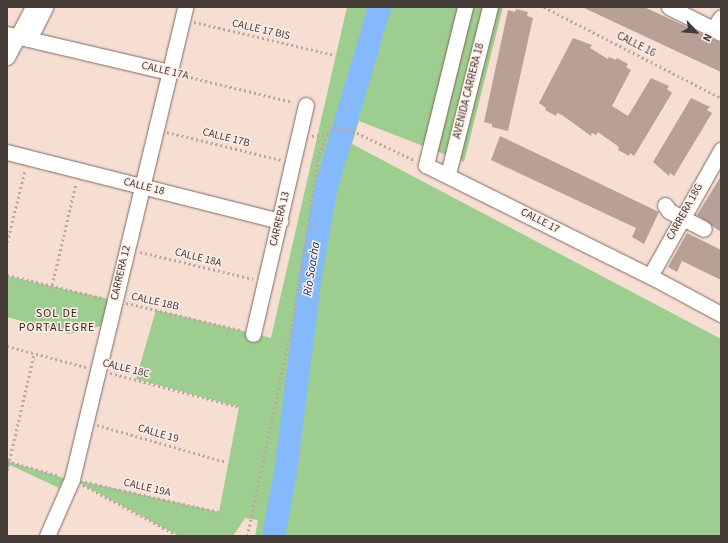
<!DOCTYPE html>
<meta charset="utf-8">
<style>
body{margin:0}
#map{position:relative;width:728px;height:543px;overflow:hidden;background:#f7ded3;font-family:"Source Sans 3",sans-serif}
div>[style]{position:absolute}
.green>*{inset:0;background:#9ecd90}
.river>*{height:23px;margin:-11.5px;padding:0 11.5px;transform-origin:11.5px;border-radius:11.5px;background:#84b9fc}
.building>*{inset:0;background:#b7a095}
.path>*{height:2.5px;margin-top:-1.25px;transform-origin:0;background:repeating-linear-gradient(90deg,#bba79f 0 2px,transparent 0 5px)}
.roads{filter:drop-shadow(0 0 1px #7e685e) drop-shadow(0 0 1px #7e685e)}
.minor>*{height:15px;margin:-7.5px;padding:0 7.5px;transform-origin:7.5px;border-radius:7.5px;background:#fff}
span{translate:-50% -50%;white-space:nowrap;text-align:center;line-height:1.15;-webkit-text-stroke:3px #fdede7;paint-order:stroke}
.street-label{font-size:11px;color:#443a36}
.water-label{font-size:12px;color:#00346e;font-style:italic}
.neighbourhood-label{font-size:12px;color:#37251c;letter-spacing:1px}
.frame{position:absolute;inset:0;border:8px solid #443a36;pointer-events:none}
.north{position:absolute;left:676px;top:12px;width:40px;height:40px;-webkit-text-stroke:3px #fdede7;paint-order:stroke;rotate:116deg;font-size:11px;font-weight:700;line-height:16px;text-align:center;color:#443a36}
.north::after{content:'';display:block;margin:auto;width:14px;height:18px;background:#443a36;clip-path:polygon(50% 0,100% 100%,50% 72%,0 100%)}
</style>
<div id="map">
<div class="green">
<div style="clip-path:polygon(347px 7px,503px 7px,464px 162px,359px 121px,352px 144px,721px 339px,721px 536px,255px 536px,258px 520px,245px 518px,233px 536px,179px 536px,72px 479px,219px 512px,239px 407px,136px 379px,137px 375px,156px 310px,271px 338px)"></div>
<div style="clip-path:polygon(7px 276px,108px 299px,101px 326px,69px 334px,7px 317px)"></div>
<div style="clip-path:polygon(7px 461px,10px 462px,64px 478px,59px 488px,10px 465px,7px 472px)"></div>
</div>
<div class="river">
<div style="left:273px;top:536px;width:65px;rotate:-79.4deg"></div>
<div style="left:285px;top:472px;width:200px;rotate:-82.8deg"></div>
<div style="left:310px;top:274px;width:89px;rotate:-79.7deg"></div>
<div style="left:326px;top:186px;width:187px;rotate:-73.5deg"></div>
</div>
<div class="building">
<div style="clip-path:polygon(582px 7px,644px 7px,670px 19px,721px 43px,721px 72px)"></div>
<div style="clip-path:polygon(516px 9px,528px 12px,527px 16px,533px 18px,508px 131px,492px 127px,492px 124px,484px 122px,508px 10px,515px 12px)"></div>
<div style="clip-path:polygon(573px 38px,592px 45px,590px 48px,608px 59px,609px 57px,616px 60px,617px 58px,628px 64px,626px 67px,631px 70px,612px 106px,628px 116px,651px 78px,669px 86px,667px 89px,672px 93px,634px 156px,630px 153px,629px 156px,618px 150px,619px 147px,598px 132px,596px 135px,592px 133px,591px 136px,562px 115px,557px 113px,556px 116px,545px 110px,546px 108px,539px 103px)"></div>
<div style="clip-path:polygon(691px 98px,710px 107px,707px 110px,712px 113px,674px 176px,670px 173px,669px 176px,653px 162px)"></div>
<div style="clip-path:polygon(500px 136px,659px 212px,644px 244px,632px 237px,636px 228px,491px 160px)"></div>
<div style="clip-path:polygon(721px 176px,721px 232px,697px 215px)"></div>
<div style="clip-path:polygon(687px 233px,721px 250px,721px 280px,682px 261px,677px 272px,668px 267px)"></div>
</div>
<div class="path">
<div style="left:544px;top:7px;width:199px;rotate:27.2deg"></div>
<div style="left:194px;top:22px;width:145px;rotate:13.2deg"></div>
<div style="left:181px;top:75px;width:115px;rotate:13.6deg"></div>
<div style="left:167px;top:132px;width:117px;rotate:13.8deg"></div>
<div style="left:312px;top:136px;width:15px;rotate:-8deg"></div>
<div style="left:7px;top:242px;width:74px;rotate:-76deg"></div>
<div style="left:140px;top:252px;width:116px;rotate:13.4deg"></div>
<div style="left:7px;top:275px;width:98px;rotate:13.6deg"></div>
<div style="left:52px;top:285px;width:105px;rotate:-76.8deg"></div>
<div style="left:126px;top:303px;width:117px;rotate:13.3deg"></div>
<div style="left:7px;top:346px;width:82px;rotate:14.9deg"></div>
<div style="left:110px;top:373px;width:134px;rotate:14.7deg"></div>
<div style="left:97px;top:425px;width:134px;rotate:16deg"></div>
<div style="left:7px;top:461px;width:55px;rotate:15.8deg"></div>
<div style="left:7px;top:470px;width:119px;rotate:-76.9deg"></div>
<div style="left:85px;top:482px;width:137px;rotate:12.6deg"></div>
<div style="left:83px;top:485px;width:109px;rotate:28deg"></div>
<div style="left:247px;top:536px;width:221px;rotate:-78deg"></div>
<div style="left:293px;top:320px;width:163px;rotate:-81.2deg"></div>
<div style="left:318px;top:159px;width:27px;rotate:-70deg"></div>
<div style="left:327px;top:134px;width:9px;rotate:-49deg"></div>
<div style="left:333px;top:127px;width:25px;rotate:14deg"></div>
<div style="left:357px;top:133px;width:63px;rotate:25.3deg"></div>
</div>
<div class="roads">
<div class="minor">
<div style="left:465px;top:7px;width:163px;rotate:103.9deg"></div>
<div style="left:426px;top:165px;width:250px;rotate:26.4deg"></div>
<div style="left:650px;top:276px;width:81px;rotate:28.2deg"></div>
<div style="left:669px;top:7px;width:58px;rotate:26.6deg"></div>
<div style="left:713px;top:29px;width:14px;rotate:-56deg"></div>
<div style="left:7px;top:34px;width:166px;rotate:13.2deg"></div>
<div style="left:29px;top:39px;width:36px;rotate:-63deg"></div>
<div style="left:7px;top:57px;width:56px;rotate:-62.5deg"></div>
<div style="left:7px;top:152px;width:282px;rotate:14.2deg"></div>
<div style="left:448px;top:174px;width:172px;rotate:-75.9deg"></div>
<div style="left:665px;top:205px;width:7px;rotate:56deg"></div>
<div style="left:669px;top:211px;width:39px;rotate:27deg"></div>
<div style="left:650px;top:276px;width:145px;rotate:-60.6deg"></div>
<div style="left:253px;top:334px;width:235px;rotate:-77deg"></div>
<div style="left:47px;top:536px;width:62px;rotate:-66.3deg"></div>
<div style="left:72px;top:479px;width:485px;rotate:-76.5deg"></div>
</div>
</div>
<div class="street-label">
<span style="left:261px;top:30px;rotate:13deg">CALLE 17 BIS</span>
<span style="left:636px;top:45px;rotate:27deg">CALLE 16</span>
<span style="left:165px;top:71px;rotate:13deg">CALLE 17A</span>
<span style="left:469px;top:91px;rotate:-76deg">AVENIDA CARRERA 18</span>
<span style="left:226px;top:138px;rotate:14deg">CALLE 17B</span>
<span style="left:144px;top:187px;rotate:14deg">CALLE 18</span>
<span style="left:685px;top:212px;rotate:-61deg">CARRERA 18G</span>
<span style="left:280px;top:219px;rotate:-77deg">CARRERA 13</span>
<span style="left:540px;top:221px;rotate:27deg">CALLE 17</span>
<span style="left:198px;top:258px;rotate:14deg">CALLE 18A</span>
<span style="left:121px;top:273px;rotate:-77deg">CARRERA 12</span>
<span style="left:155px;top:302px;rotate:13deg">CALLE 18B</span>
<span style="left:126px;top:369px;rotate:14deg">CALLE 18C</span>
<span style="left:158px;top:434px;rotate:16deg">CALLE 19</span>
<span style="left:147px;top:488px;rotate:13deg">CALLE 19A</span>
</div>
<div class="water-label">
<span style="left:312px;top:269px;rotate:-81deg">Río Soacha</span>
</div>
<div class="neighbourhood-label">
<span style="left:57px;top:321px">SOL DE<br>PORTALEGRE</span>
</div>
<div class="frame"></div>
<div class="north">N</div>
</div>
